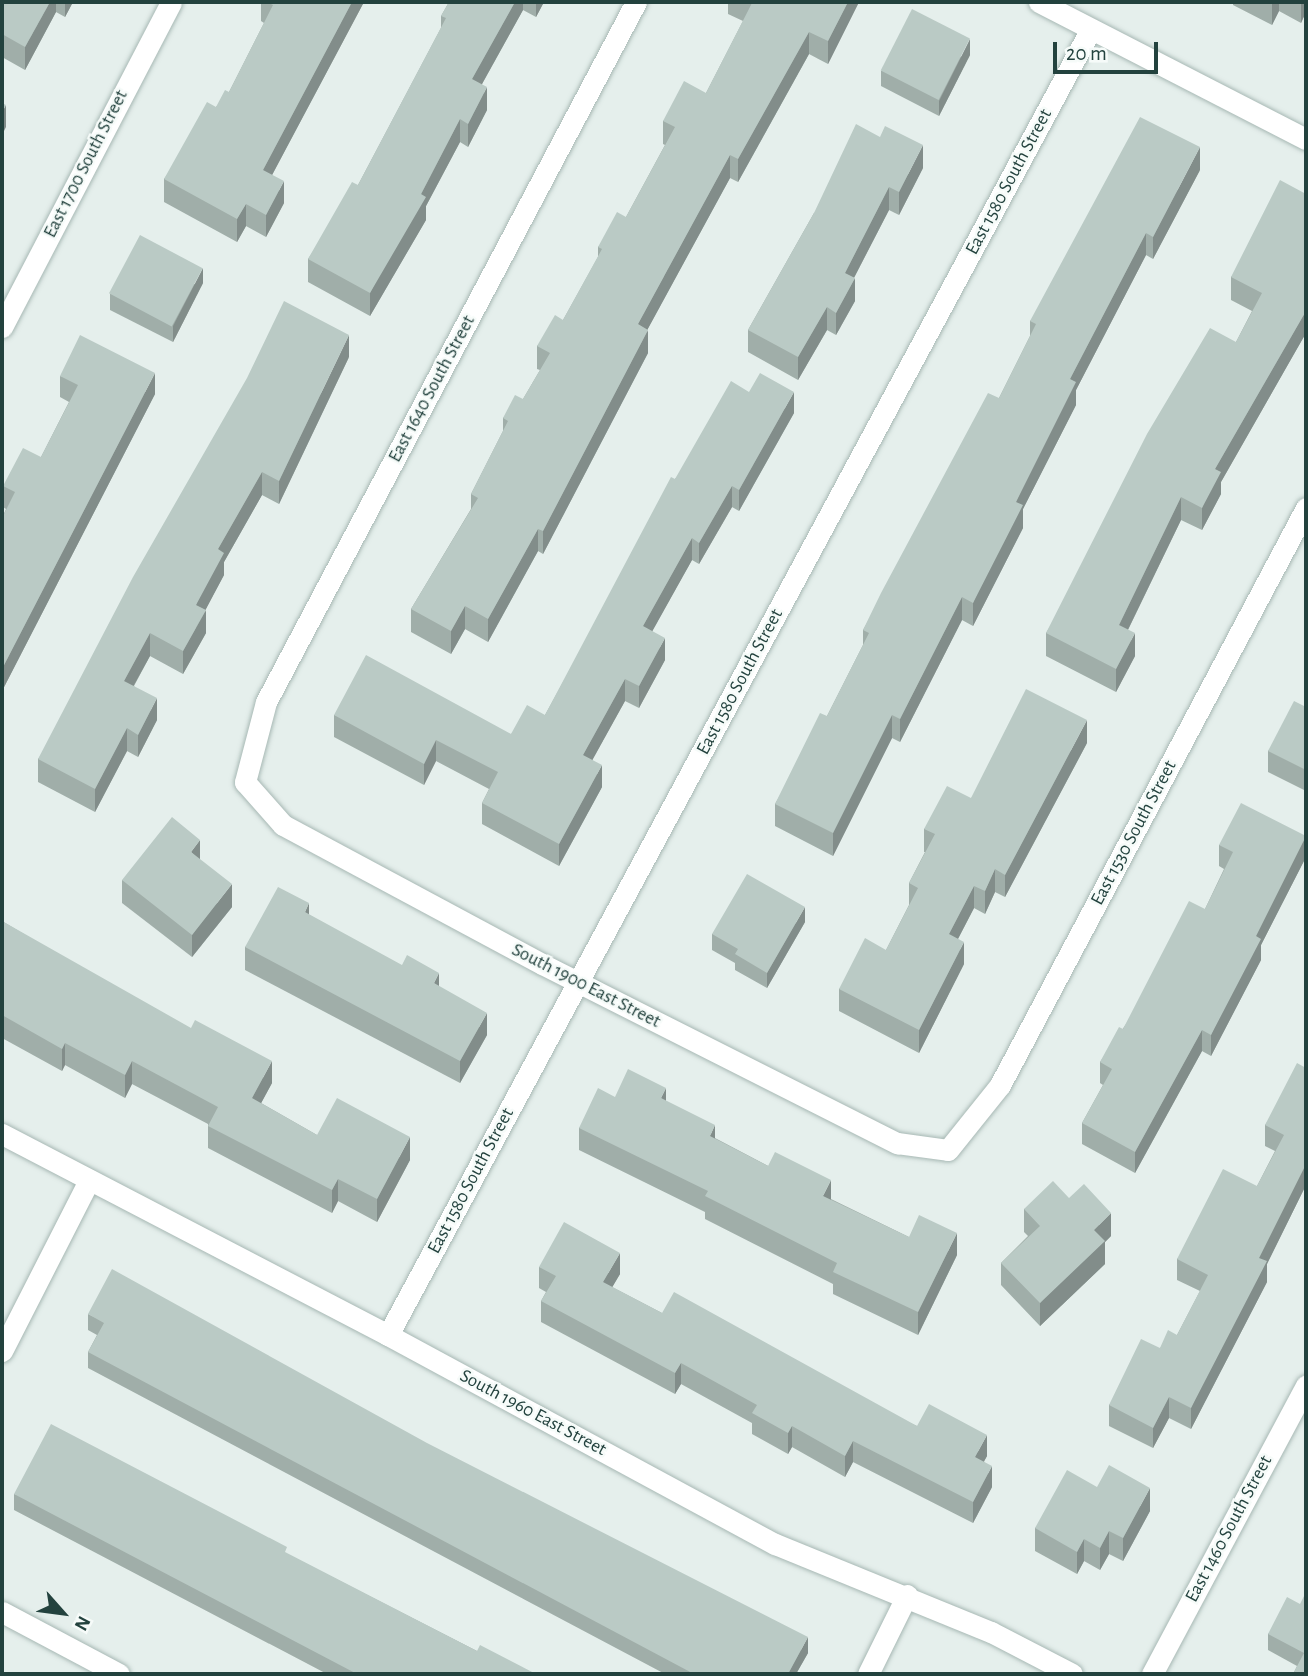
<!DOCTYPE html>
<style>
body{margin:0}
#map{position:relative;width:1308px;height:1676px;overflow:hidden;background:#e5efec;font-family:"Alegreya Sans",sans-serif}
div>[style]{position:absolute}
.roads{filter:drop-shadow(0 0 2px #a7b8b4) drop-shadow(0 0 2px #a7b8b4)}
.minor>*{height:21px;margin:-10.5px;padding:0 10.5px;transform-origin:10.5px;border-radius:10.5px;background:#fff}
.wall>*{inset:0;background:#a0aea9}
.shaded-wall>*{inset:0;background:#828d8a}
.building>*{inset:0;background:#bacac5;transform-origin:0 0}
span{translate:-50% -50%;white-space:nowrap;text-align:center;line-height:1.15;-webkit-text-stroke:5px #f6fbf9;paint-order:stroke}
.street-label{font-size:19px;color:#23423e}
.frame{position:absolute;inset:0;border:4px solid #23423e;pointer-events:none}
.north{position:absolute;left:28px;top:1578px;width:70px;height:70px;-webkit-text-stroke:5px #f6fbf9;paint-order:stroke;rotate:118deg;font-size:19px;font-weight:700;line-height:28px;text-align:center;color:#23423e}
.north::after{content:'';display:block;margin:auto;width:24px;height:32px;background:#23423e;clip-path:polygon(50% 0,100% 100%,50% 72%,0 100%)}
.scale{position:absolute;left:1053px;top:42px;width:105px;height:32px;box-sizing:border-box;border:4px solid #23423e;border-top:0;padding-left:9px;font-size:21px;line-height:24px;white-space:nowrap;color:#23423e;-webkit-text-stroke:5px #f6fbf9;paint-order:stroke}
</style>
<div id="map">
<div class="roads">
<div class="minor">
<div style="left:636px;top:2px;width:792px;rotate:117.86deg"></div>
<div style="left:266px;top:702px;width:83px;rotate:104.7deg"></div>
<div style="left:245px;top:782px;width:57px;rotate:48.5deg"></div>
<div style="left:283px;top:825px;width:294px;rotate:28.2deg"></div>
<div style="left:542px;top:964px;width:398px;rotate:26.8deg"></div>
<div style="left:897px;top:1143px;width:51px;rotate:7.8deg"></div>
<div style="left:948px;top:1150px;width:83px;rotate:-51.3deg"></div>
<div style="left:1000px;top:1085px;width:653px;rotate:-62.06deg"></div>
<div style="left:1039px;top:2px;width:300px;rotate:27.2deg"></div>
<div style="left:2px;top:327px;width:366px;rotate:-62.5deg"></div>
<div style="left:2px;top:1134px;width:435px;rotate:27.5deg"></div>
<div style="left:388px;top:1335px;width:440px;rotate:28.4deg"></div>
<div style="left:775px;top:1544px;width:233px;rotate:22.2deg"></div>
<div style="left:991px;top:1632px;width:91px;rotate:27.4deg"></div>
<div style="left:388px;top:1335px;width:1483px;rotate:-61.71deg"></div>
<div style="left:2px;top:1351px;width:192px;rotate:-63deg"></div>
<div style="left:2px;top:1612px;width:132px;rotate:27.9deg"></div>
<div style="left:868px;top:1674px;width:88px;rotate:-63.7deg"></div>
<div style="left:1152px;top:1674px;width:327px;rotate:-61.9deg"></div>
</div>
</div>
<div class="wall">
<div style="clip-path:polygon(2px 2px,73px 2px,65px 17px,56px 12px,25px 70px,2px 57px)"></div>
<div style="clip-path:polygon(261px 2px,364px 2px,272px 175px,284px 203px,266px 237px,246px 226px,237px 242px,164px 202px,164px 179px,216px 107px,229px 92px,264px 23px,261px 21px)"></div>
<div style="clip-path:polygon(449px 2px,544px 2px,536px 17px,523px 10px,482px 84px,487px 110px,468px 147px,460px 142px,426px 206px,426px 220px,370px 316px,308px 282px,308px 259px,358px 185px,441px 28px,441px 16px)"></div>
<div style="clip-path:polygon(728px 2px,859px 2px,828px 64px,809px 54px,738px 182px,730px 178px,647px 330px,648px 353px,543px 554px,538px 551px,488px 642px,465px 629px,451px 654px,411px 632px,411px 609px,471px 509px,471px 494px,503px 431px,503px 418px,523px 399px,540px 370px,537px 369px,537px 346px,563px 320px,598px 257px,598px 247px,626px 217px,665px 145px,663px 144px,663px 121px,706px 93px,743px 21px,728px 14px)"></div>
<div style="clip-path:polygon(1233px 2px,1306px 2px,1306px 12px,1301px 23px,1279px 11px,1272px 25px,1233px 5px)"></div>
<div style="clip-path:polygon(970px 55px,939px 116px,881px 86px,881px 71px)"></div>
<div style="clip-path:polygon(923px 168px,899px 215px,889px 210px,854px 278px,855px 301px,836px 335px,827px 330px,798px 380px,748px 352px,748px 330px,814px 213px)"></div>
<div style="clip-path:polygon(1200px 170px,1153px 259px,1146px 255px,1076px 390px,1076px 405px,1023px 509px,1023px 528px,973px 626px,962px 620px,900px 742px,892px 738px,833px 856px,775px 826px,775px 804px,827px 716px,863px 645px,863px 630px,999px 398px,1030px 336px,1030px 321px)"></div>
<div style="clip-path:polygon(1306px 194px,1306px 333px,1221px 482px,1221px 494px,1202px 530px,1181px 520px,1128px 630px,1135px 656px,1116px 692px,1046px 656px,1046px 633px,1236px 342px,1252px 311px,1231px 300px,1231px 277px)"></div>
<div style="clip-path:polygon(203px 283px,173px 342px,110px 310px,110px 294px)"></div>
<div style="clip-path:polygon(349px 357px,279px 504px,262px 495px,224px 562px,224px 575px,205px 610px,206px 633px,183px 674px,150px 656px,134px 686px,157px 720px,138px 757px,127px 751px,95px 812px,38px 782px,38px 759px)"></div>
<div style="clip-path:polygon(60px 376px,155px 394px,2px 691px,2px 518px,6px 509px,3px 507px,3px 486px,41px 457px,69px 402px,60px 397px)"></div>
<div style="clip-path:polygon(749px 392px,794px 413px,739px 511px,732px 507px,699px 564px,692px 560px,652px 631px,665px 660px,639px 708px,625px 701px,592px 760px,602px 787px,559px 866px,482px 824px,482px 803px,489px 789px,436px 761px,424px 785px,334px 737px,334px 715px,511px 734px,545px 715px,675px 479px)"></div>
<div style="clip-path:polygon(1306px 707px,1306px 791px,1268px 772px,1268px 751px)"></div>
<div style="clip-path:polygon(1087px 743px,1005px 897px,995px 892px,985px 914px,974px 908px,958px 939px,964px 964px,919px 1053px,839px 1011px,839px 989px,886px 950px,909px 905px,909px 883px,925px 852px,924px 852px,924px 829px,971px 798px)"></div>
<div style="clip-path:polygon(1306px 836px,1306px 857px,1261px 945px,1261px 960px,1211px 1056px,1202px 1051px,1135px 1173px,1082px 1144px,1082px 1123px,1103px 1085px,1100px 1083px,1100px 1062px,1205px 909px,1224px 869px,1219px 866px,1219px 845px)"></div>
<div style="clip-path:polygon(122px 880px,232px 907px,192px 957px,122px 903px)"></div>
<div style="clip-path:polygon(309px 915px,439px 987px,487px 1035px,460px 1083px,245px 970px,245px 947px)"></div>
<div style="clip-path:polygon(2px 921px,272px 1083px,261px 1103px,317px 1135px,410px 1160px,377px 1222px,338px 1201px,332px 1213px,208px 1148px,208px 1124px,132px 1084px,125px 1098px,65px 1065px,62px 1071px,2px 1038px)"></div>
<div style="clip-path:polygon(805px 922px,767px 988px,735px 970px,735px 963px,712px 950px,712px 934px)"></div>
<div style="clip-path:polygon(1306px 1068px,1306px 1185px,1267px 1264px,1267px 1282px,1191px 1429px,1169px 1418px,1153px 1448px,1109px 1426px,1109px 1405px,1160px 1348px,1177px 1335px,1200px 1291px,1177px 1280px,1177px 1259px,1257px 1186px,1275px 1151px,1265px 1146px,1265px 1125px)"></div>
<div style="clip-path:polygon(615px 1097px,666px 1101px,715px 1138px,831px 1199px,909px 1237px,957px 1255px,918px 1335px,833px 1294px,833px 1284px,705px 1219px,705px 1212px,579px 1150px,579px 1128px)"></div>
<div style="clip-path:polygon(1069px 1198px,1111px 1236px,1105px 1242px,1105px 1264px,1040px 1326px,1001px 1285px,1001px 1263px,1028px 1236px,1024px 1232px,1024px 1209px)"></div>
<div style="clip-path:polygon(539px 1267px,620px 1274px,612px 1287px,662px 1313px,917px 1426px,987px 1456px,984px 1461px,992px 1487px,973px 1523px,853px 1462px,845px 1477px,792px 1447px,788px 1454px,752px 1434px,752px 1423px,681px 1384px,675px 1394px,541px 1322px,541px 1301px,546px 1292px,539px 1288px)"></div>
<div style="clip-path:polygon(88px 1314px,808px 1653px,796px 1674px,665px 1674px,88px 1368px,88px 1352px,97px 1335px,88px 1330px)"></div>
<div style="clip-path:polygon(1097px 1487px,1150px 1511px,1123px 1561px,1109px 1554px,1100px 1570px,1084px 1561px,1077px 1574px,1035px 1551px,1035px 1528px)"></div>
<div style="clip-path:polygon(14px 1494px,287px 1554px,477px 1651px,536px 1674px,327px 1674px,14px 1510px)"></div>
<div style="clip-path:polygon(1300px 1604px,1306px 1674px,1294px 1674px,1294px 1672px,1297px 1666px,1268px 1650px,1268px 1634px)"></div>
</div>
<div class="shaded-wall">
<div style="clip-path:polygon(50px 2px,56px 2px,56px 12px,25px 70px,25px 47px)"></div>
<div style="clip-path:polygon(65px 2px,73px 2px,65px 17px)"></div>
<div style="clip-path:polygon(352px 2px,364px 2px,263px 192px,263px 170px)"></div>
<div style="clip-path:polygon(515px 2px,523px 2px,523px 10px,472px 102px,472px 79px)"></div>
<div style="clip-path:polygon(536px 2px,544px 2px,536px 17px)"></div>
<div style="clip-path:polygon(848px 2px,859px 2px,828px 64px,828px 41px)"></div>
<div style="clip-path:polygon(1272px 2px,1279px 2px,1279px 11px,1272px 25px)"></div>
<div style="clip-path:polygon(1301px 2px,1306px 2px,1306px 12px,1301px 23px)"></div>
<div style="clip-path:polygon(809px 32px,809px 54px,738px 182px,738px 159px)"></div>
<div style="clip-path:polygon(970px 39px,970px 55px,939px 116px,939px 101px)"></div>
<div style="clip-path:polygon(487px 87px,487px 110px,468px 147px,468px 124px)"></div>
<div style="clip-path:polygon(6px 105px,6px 127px,2px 135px,2px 112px)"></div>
<div style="clip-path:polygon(460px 119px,460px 142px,426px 206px,426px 220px,370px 316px,370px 293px)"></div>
<div style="clip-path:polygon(923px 145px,923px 168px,899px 215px,899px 192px)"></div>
<div style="clip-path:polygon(1200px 147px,1200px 170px,1153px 259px,1153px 237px)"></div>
<div style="clip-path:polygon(730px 155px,730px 178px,638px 347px,638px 324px)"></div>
<div style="clip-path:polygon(284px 181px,284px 203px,266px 237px,266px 215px)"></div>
<div style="clip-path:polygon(889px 187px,889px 210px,845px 295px,845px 273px)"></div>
<div style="clip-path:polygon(246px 204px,246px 226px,237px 242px,237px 219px)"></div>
<div style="clip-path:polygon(1146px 233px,1146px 255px,1076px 390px,1076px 405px,1023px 509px,1023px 528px,973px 626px,973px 603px,1016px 502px,1070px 379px)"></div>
<div style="clip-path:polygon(203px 268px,203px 283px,173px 342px,173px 326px)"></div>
<div style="clip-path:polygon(855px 278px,855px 301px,836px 335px,836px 313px)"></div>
<div style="clip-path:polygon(827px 307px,827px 330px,798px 380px,798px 357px)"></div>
<div style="clip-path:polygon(1306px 311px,1306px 333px,1221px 482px,1221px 494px,1202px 530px,1202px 508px,1215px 469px)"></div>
<div style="clip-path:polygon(648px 330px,648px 353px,543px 554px,543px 531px)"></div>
<div style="clip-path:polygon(349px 335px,349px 357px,279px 504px,279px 481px)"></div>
<div style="clip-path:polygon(155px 373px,155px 394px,2px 691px,2px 669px)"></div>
<div style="clip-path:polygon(794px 392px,794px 413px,739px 511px,739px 490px)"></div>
<div style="clip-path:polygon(262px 472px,262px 495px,224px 562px,224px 575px,196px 628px,196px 605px,218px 549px)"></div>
<div style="clip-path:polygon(732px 486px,732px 507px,699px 564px,699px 543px)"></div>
<div style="clip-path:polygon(1181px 497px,1181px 520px,1119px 648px,1119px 625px)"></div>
<div style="clip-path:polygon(538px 529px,538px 551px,488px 642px,488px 619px)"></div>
<div style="clip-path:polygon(692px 538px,692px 560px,643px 648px,643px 626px)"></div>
<div style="clip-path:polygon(962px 597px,962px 620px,900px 742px,900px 719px)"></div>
<div style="clip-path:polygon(465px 606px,465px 629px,451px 654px,451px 631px)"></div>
<div style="clip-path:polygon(206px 610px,206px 633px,183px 674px,183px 651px)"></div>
<div style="clip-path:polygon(150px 633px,150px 656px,124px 703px,124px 681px)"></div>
<div style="clip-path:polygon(1135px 633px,1135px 656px,1116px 692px,1116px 669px)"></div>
<div style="clip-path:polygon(665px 638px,665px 660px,639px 708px,639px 686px)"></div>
<div style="clip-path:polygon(625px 679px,625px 701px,583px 777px,583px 755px)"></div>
<div style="clip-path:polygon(157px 698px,157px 720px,138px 757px,138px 735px)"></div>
<div style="clip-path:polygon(892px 715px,892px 738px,833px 856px,833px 833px)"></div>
<div style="clip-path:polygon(1087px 720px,1087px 743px,1005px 897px,1005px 875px)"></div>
<div style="clip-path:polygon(127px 728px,127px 751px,95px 812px,95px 789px)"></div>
<div style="clip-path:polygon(436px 740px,436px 761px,424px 785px,424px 764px)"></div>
<div style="clip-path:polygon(602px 765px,602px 787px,559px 866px,559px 844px)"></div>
<div style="clip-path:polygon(1306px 836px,1306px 857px,1261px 945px,1261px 960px,1211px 1056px,1211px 1035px,1256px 936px)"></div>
<div style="clip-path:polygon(200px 840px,200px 862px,191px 852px)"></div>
<div style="clip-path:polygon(995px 869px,995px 892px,985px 914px,985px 891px)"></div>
<div style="clip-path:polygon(232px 884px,232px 907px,192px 957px,192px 935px)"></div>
<div style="clip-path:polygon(974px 886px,974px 908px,949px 956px,949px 934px)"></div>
<div style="clip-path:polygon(309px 903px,309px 926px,305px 912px)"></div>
<div style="clip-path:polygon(805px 907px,805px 922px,767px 988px,767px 973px)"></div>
<div style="clip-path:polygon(964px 942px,964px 964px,919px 1053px,919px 1030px)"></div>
<div style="clip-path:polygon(439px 973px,439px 996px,434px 983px)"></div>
<div style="clip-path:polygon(487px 1013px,487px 1035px,460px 1083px,460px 1061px)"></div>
<div style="clip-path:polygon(1202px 1030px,1202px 1051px,1135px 1173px,1135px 1152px)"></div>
<div style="clip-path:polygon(65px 1043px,65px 1065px,62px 1071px,62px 1049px)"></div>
<div style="clip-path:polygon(132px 1061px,132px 1084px,125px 1098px,125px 1075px)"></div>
<div style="clip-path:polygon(272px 1061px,272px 1083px,252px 1120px,252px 1098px)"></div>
<div style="clip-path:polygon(666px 1088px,666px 1110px,661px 1098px)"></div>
<div style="clip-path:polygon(715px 1125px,715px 1148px,710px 1136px)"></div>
<div style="clip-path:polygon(410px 1137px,410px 1160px,377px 1222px,377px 1199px)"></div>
<div style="clip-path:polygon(1306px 1164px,1306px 1185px,1267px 1264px,1267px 1282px,1191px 1429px,1191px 1408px,1259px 1258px)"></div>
<div style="clip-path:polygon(338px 1179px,338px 1201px,332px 1213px,332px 1190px)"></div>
<div style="clip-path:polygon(831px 1180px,831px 1203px,823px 1196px)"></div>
<div style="clip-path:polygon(1111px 1213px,1111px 1236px,1105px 1242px,1105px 1264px,1040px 1326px,1040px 1303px,1094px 1230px)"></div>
<div style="clip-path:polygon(957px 1233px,957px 1255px,918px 1335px,918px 1312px)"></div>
<div style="clip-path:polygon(620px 1253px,620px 1274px,603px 1303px,603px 1282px)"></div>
<div style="clip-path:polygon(681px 1363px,681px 1384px,675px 1394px,675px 1373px)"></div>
<div style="clip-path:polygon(1169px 1397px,1169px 1418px,1153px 1448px,1153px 1428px)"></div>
<div style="clip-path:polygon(792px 1426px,792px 1447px,788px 1454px,788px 1433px)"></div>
<div style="clip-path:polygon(987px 1435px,987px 1456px,975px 1478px,975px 1457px)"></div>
<div style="clip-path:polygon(853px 1441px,853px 1462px,845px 1477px,845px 1456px)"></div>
<div style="clip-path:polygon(992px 1466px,992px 1487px,973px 1523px,973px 1502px)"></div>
<div style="clip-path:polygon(1150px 1488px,1150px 1511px,1123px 1561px,1123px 1538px)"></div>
<div style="clip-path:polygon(1109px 1531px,1109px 1554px,1100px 1570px,1100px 1548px)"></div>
<div style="clip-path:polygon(1084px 1539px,1084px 1561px,1077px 1574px,1077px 1552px)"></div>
<div style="clip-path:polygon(808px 1637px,808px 1653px,796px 1674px,788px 1674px)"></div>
</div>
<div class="building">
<div style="clip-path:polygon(2px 2px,50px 2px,25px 47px,2px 34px)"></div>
<div style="clip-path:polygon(267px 2px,352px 2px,263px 170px,284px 181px,266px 215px,246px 204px,237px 219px,164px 179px,207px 102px,216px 107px,225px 90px,229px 92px,273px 5px)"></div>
<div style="clip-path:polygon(449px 2px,515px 2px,472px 79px,487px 87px,468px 124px,460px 119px,421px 194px,426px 197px,370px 293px,308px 259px,352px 182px,358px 185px,446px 18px,441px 16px)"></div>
<div style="clip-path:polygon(750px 2px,848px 2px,828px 41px,809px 32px,738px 159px,730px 155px,638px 324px,648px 330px,543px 531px,538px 529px,488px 619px,465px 606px,451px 631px,411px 609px,478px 498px,471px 494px,508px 421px,503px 418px,515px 395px,523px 399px,550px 353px,537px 346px,555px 315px,563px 320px,602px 249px,598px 247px,617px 212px,626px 217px,675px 127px,663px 121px,684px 81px,706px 93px,752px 3px)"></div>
<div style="left:912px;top:9px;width:65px;height:69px;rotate:27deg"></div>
<div style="clip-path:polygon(2px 103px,6px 105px,2px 112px)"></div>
<div style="clip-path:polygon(1140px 117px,1200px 147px,1153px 237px,1146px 233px,1070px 379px,1076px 382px,1016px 502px,1023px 505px,973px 603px,962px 597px,900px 719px,892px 715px,833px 833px,775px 804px,820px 713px,827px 716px,869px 633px,863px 630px,881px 593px,988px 393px,999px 398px,1036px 324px,1030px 321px)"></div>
<div style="clip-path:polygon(856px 124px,880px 137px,885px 126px,923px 145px,899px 192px,889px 187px,845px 273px,855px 278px,836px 313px,827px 307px,798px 357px,748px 330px,814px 213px)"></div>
<div style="clip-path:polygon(1280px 180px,1306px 194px,1306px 311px,1215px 469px,1221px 472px,1202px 508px,1181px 497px,1119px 625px,1135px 633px,1116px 669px,1046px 633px,1147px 434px,1210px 328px,1236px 342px,1262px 293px,1231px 277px)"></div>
<div style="left:140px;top:235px;width:71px;height:66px;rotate:28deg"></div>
<div style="clip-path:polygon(284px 301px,349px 335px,279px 481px,262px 472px,218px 549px,224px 553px,196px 605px,206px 610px,183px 651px,150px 633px,124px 681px,157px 698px,138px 735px,127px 728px,95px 789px,38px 759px,133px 577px,247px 378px)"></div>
<div style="clip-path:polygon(80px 335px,155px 373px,2px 669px,2px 518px,15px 492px,3px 486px,23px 448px,41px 457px,78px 385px,60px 376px)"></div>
<div style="clip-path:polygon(760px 373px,794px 392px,739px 490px,732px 486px,699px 543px,692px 538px,643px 626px,665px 638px,639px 686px,625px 679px,583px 755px,602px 765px,559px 844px,482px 803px,498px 772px,436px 740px,424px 764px,334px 715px,366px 655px,511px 734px,527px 705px,545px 715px,671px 477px,675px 479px,731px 381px,749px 392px)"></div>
<div style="clip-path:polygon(1026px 689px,1087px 720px,1005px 875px,995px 869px,985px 891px,974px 886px,949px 934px,964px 942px,919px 1030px,839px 989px,865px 938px,886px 950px,918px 888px,909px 883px,935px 834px,924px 829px,947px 786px,971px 798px)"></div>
<div style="clip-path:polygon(1294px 701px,1306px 707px,1306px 770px,1268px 751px)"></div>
<div style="clip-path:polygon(1241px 803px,1306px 836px,1256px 936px,1261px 939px,1211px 1035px,1202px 1030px,1135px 1152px,1082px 1123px,1112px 1069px,1100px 1062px,1119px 1027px,1123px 1029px,1189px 901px,1205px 909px,1233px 852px,1219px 845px)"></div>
<div style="clip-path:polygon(172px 817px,200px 840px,191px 852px,232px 884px,192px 935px,122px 880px)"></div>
<div style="clip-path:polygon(747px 874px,805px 907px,767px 973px,735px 954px,738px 949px,712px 934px)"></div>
<div style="clip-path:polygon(278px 887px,309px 903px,305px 912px,402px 965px,407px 955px,439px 973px,434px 983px,487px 1013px,460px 1061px,245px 947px)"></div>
<div style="clip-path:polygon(2px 921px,191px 1028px,195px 1020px,272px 1061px,252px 1098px,317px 1135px,337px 1098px,410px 1137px,377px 1199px,338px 1179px,332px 1190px,208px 1126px,218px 1107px,132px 1061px,125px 1075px,65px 1043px,62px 1049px,2px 1015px)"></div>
<div style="clip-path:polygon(1297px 1063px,1306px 1068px,1306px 1164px,1259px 1258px,1267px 1261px,1191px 1408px,1169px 1397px,1153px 1428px,1109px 1405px,1141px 1339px,1160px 1348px,1168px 1330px,1177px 1335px,1208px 1275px,1177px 1259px,1223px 1169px,1257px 1186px,1284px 1135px,1265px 1125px)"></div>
<div style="clip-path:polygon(628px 1069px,666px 1088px,661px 1098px,715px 1125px,710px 1136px,768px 1166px,775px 1152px,831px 1180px,823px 1196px,909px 1237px,919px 1215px,957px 1233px,918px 1312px,833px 1272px,837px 1263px,705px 1196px,708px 1191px,579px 1128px,598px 1088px,615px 1097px)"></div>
<div style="clip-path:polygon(1053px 1181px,1069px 1198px,1084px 1184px,1111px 1213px,1094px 1230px,1105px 1241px,1040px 1303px,1001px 1263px,1040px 1226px,1024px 1209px)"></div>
<div style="clip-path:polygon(564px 1222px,620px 1253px,603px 1282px,662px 1313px,674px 1292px,917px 1426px,929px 1404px,987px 1435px,975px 1457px,992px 1466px,973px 1502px,853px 1441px,845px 1456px,792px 1426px,788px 1433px,752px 1413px,757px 1405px,681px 1363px,675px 1373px,541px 1301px,556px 1276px,539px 1267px)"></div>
<div style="clip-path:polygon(112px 1269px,427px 1443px,808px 1637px,788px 1674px,694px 1674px,88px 1352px,104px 1323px,88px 1314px)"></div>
<div style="clip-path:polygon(51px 1424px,287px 1547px,285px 1552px,477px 1651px,480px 1645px,536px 1674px,357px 1674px,14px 1494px)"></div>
<div style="clip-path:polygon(1109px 1465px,1150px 1488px,1123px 1538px,1109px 1531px,1100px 1548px,1084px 1539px,1077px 1552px,1035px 1528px,1067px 1470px,1097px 1487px)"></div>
<div style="clip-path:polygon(1306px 1592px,1306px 1674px,1299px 1674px,1294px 1672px,1304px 1653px,1268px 1634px,1287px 1597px,1300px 1604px)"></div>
</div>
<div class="street-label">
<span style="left:86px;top:164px;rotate:-63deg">East 1700 South Street</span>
<span style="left:1009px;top:182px;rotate:-62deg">East 1580 South Street</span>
<span style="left:432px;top:389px;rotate:-62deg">East 1640 South Street</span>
<span style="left:740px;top:682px;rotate:-62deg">East 1580 South Street</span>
<span style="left:1134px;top:833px;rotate:-62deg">East 1530 South Street</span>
<span style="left:586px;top:986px;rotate:27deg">South 1900 East Street</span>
<span style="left:471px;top:1181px;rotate:-62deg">East 1580 South Street</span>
<span style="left:533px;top:1413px;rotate:28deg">South 1960 East Street</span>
<span style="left:1229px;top:1529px;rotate:-62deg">East 1460 South Street</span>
</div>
<div class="frame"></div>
<div class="north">N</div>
<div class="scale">20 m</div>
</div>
